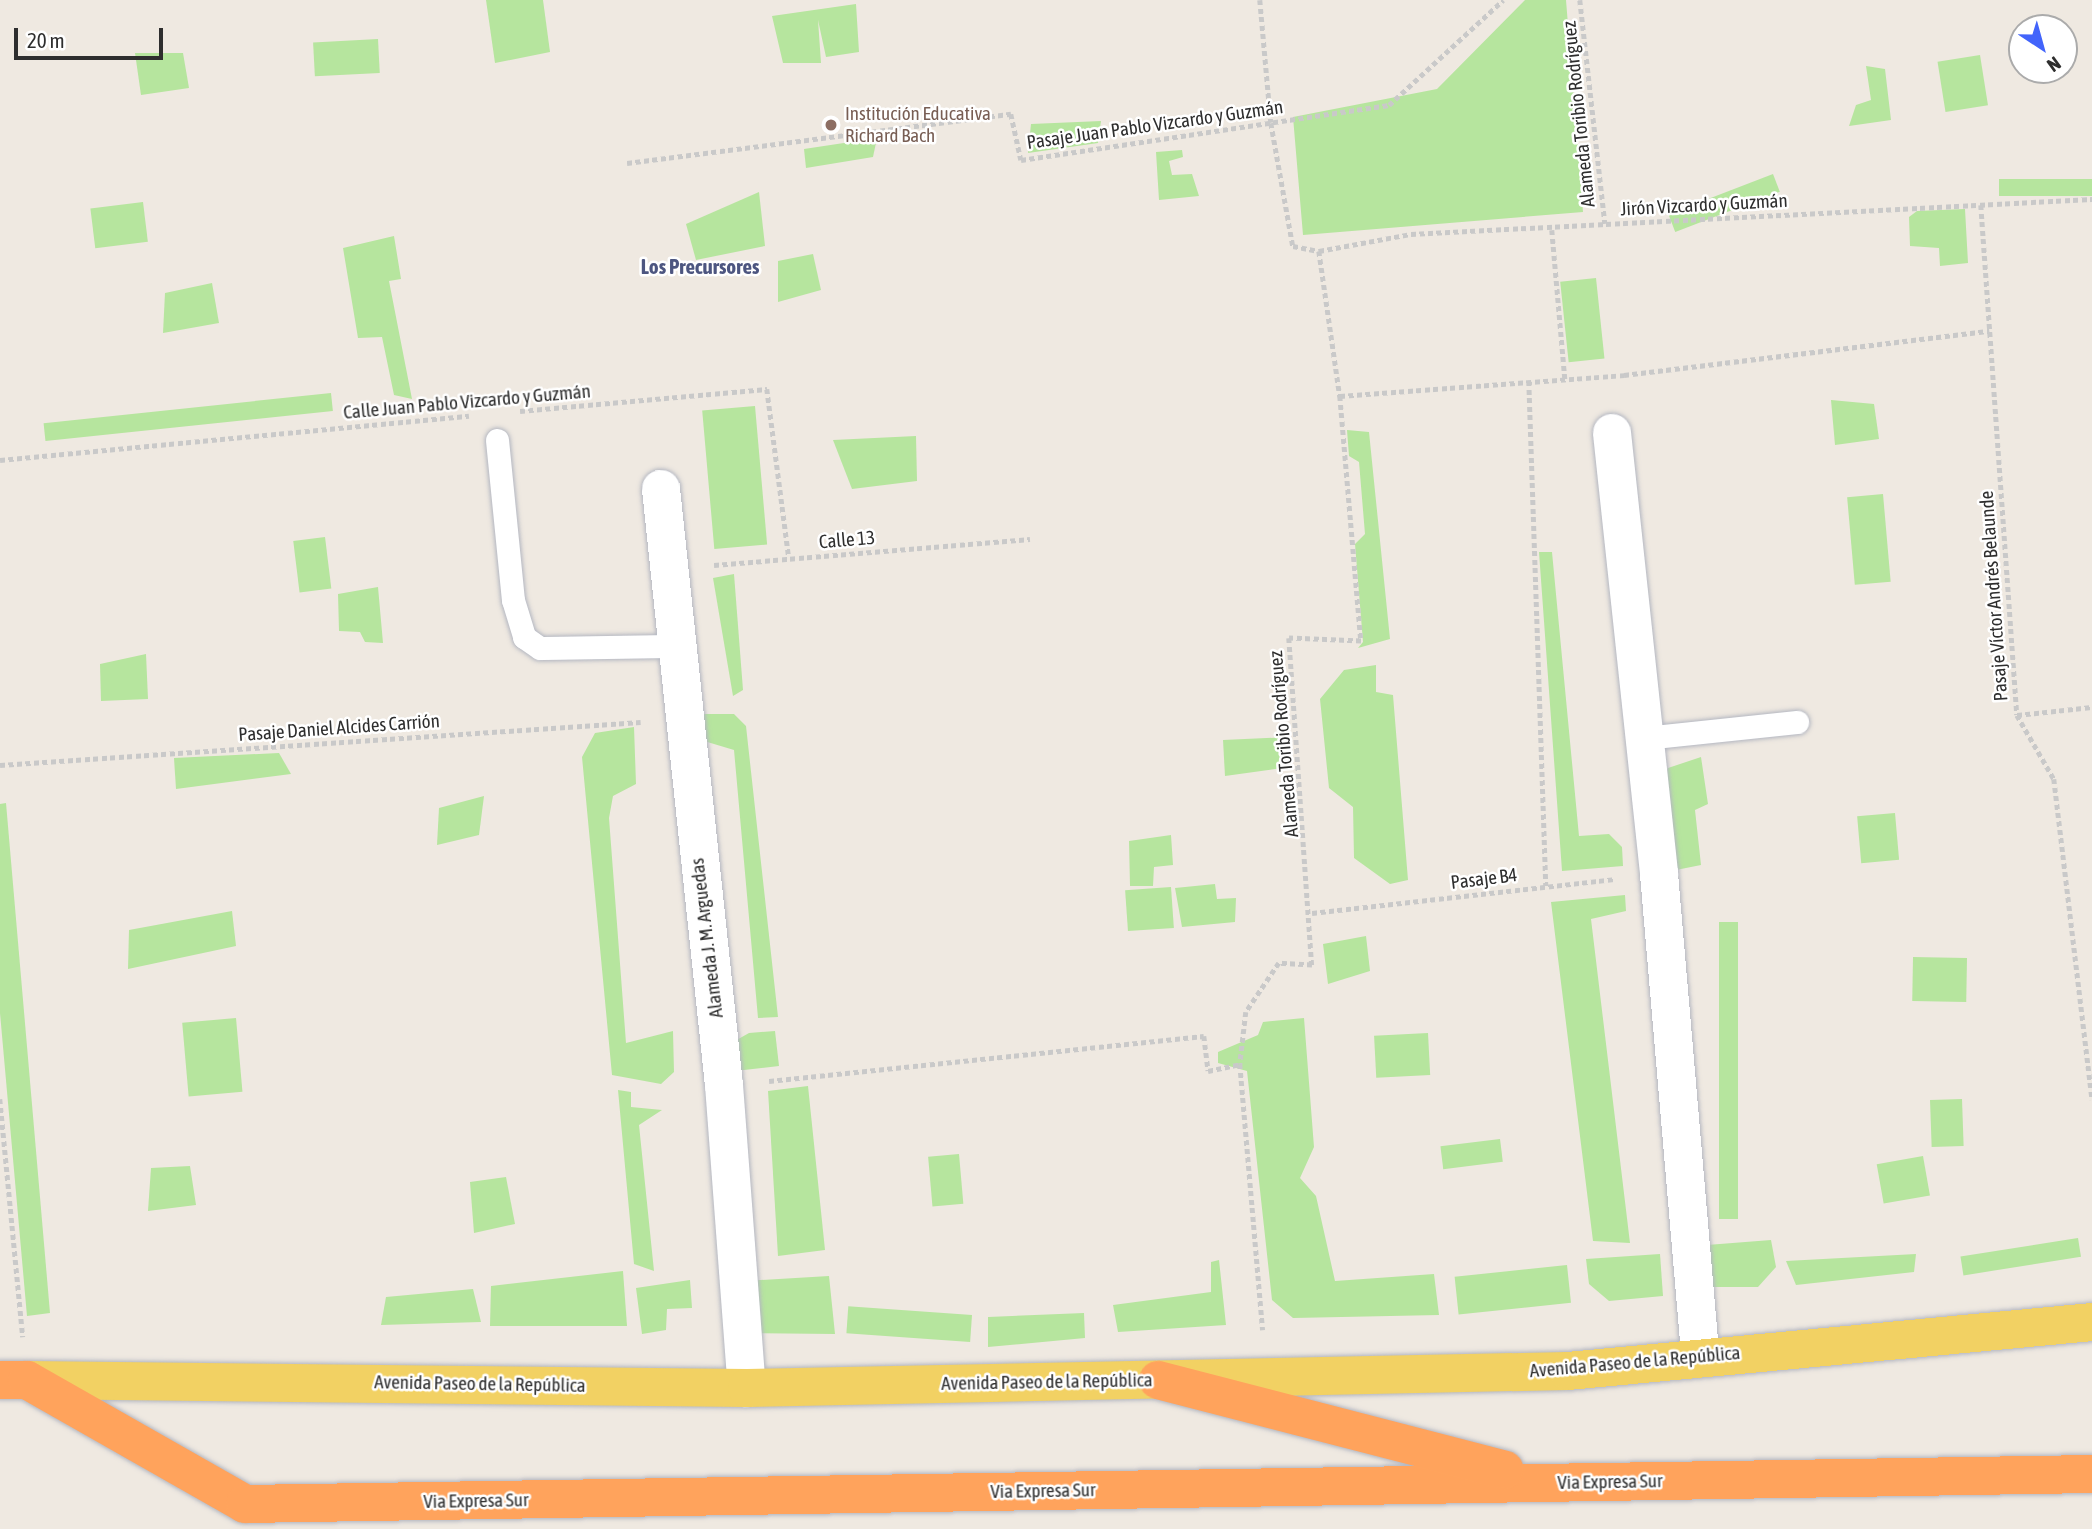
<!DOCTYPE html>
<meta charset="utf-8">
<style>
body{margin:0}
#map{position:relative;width:2092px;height:1529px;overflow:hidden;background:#efe9e1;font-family:"Asap Condensed",sans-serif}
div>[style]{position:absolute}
.green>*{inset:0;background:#b6e59e;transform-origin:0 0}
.path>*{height:4.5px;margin-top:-2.25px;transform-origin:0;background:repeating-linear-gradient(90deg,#c9c9c9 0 5px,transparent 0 8.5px)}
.roads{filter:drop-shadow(0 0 2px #b4b7c1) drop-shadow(0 0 2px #b4b7c1)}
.lane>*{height:23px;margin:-11.5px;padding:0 11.5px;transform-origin:11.5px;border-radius:11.5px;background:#fff}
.street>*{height:38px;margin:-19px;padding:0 19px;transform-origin:19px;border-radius:19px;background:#fff}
.primary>*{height:38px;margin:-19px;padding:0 19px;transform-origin:19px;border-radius:19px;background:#f2d163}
.highway>*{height:38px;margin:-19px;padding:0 19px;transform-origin:19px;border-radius:19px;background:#ffa35c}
.dots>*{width:19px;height:19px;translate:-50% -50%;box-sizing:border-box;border:4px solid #fff;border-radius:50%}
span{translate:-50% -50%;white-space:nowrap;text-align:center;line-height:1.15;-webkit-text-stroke:5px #fff;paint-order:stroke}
.education-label{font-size:19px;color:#785e54}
.left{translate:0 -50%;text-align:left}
.street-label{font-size:19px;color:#2e2e2e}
.neighbourhood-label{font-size:21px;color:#4d5680;font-weight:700}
.north{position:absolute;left:2008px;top:14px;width:70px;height:70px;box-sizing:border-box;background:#fff;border:2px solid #ababab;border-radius:50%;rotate:144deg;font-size:19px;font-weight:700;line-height:28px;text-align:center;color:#2e2e2e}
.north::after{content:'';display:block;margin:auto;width:24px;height:32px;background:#4264fb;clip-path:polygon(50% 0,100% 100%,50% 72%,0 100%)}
.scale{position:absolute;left:14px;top:28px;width:149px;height:32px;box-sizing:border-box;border:4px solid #2e2e2e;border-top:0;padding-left:9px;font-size:21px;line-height:24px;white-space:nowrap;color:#2e2e2e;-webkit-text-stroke:5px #fff;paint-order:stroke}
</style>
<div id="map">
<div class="green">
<div style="clip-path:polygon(486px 0,543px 0,550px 52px,495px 63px)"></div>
<div style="clip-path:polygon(1525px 0,1566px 0,1583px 212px,1303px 235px,1293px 117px,1437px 89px)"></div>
<div style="clip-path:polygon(856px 4px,859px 52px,826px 57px,818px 20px,821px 63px,783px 63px,772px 16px)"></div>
<div style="left:378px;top:39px;width:34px;height:65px;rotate:87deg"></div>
<div style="clip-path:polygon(183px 53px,189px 88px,141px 95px,135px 53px)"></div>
<div style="left:1980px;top:55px;width:51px;height:43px;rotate:81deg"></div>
<div style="clip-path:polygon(1866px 66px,1885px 69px,1891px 120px,1849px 126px,1856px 105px,1871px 100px)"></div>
<div style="clip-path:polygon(1101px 121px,1098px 143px,1028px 153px,1031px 124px)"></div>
<div style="clip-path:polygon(877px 138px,873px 157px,806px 168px,804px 149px)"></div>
<div style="clip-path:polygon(1182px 150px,1183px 157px,1169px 161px,1172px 175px,1192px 174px,1199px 196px,1159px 200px,1156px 152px)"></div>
<div style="left:1773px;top:174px;width:19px;height:112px;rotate:69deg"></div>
<div style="left:2092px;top:179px;width:17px;height:93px;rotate:90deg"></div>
<div style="clip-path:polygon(759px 192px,765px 246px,696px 260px,686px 224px)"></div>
<div style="left:143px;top:202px;width:40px;height:53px;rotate:83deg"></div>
<div style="clip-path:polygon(1965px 209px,1968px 263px,1940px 266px,1939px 248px,1910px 246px,1909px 217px,1917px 211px)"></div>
<div style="clip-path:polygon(394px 236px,401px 279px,389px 281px,412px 399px,394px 395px,382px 337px,358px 338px,343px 248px)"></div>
<div style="clip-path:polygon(813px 254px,821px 290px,778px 302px,778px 261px)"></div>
<div style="left:1596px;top:278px;width:81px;height:36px;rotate:84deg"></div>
<div style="clip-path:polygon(212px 283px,219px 323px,163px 333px,165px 293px)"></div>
<div style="left:331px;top:393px;width:18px;height:289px;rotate:84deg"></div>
<div style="clip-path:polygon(1831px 400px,1874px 404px,1879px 439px,1835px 445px)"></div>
<div style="left:755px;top:406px;width:139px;height:53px;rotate:85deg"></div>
<div style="clip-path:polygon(1347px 430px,1369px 432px,1390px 639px,1358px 648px,1363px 642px,1355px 544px,1365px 534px,1359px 462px,1349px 456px)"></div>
<div style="clip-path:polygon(916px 436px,917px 481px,852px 489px,833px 440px)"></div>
<div style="left:1883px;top:494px;width:88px;height:36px;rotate:85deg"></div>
<div style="left:325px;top:537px;width:52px;height:32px;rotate:83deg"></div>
<div style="clip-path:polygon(1539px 552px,1552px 552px,1579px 836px,1609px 834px,1622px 847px,1623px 866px,1562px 871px)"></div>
<div style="clip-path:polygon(734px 574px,743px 690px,733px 696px,713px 578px)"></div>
<div style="clip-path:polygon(378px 587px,383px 643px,365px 642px,360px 632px,339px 631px,338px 594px)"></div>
<div style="clip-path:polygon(146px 654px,148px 699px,101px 701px,100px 664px)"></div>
<div style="clip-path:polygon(1376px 665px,1376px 692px,1393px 695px,1408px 880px,1390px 884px,1354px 858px,1353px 807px,1329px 788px,1320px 699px,1344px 670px)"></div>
<div style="clip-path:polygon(684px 714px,734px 714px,746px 726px,778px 1017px,758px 1018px,734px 750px,704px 741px)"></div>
<div style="clip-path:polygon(634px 727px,636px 784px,613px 796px,609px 818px,626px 1043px,673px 1031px,674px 1072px,661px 1084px,612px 1075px,582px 757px,595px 733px)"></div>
<div style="clip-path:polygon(1290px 737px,1289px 767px,1225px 776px,1223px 740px)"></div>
<div style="clip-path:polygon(279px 753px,291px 774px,176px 789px,174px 758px)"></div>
<div style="clip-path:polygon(1701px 757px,1708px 804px,1695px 810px,1701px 865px,1671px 871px,1659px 790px,1668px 768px)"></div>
<div style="clip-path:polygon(484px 796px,479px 835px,437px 845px,439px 808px)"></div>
<div style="clip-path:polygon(6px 803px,50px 1313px,27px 1316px,0 1013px,0 804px)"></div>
<div style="left:1895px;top:813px;width:47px;height:38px;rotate:85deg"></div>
<div style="clip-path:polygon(1171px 835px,1173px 865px,1154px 867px,1153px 886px,1130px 886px,1129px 841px)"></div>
<div style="clip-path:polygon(1215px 884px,1217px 899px,1236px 898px,1235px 922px,1182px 927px,1175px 888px)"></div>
<div style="left:1171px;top:887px;width:41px;height:46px;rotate:86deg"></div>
<div style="clip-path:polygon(1625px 895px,1626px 911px,1591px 919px,1630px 1243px,1593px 1241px,1551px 902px)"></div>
<div style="clip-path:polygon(232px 911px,236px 946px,128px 969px,129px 930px)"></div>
<div style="left:1719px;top:922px;width:19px;height:297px"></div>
<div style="clip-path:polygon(1366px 936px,1370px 971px,1328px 984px,1323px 944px)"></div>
<div style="left:1967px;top:958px;width:44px;height:54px;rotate:91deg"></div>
<div style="left:236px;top:1018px;width:74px;height:54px;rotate:85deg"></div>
<div style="clip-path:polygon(1304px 1018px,1314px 1147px,1300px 1178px,1316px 1196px,1335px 1281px,1434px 1274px,1439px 1315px,1293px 1318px,1272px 1300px,1247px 1071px,1218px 1063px,1218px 1052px,1258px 1035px,1263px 1022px)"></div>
<div style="clip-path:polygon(775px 1031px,779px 1066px,726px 1072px,726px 1046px,749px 1033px)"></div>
<div style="left:1428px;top:1033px;width:42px;height:54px;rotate:87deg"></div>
<div style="clip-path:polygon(808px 1086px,825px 1250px,778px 1256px,768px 1091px)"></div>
<div style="clip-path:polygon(618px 1090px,631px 1092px,631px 1107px,662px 1110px,639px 1125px,654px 1271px,634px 1264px)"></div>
<div style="left:1962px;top:1099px;width:47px;height:32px;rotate:88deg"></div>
<div style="left:1500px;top:1139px;width:23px;height:60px;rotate:83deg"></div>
<div style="left:959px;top:1154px;width:50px;height:31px;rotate:85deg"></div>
<div style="left:1923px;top:1156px;width:40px;height:47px;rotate:80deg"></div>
<div style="clip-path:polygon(190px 1166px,196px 1205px,148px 1211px,151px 1168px)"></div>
<div style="clip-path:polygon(506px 1177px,515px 1224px,474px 1233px,470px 1182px)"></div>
<div style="left:2078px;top:1238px;width:19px;height:119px;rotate:81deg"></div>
<div style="clip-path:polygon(1771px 1240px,1776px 1267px,1758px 1287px,1708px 1287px,1707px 1245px)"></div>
<div style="clip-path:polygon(1660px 1254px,1663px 1296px,1609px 1301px,1589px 1284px,1586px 1259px)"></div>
<div style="clip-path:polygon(1916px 1254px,1914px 1272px,1796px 1285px,1786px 1261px)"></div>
<div style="clip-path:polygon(1219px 1260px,1226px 1325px,1118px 1332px,1113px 1305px,1211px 1292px,1211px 1262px)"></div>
<div style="left:1567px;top:1265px;width:38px;height:113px;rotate:84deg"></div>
<div style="clip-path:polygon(623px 1271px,627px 1326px,490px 1326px,491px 1286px)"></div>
<div style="clip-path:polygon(829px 1276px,835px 1334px,751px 1333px,745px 1281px)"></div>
<div style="clip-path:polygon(690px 1280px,692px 1308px,667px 1309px,666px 1330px,642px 1334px,636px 1288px)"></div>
<div style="clip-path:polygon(473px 1289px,481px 1322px,381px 1325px,386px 1297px)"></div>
<div style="clip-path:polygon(1084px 1313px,1085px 1338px,988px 1347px,988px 1317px)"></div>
<div style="left:972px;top:1315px;width:27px;height:124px;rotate:94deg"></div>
</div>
<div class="path">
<div style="left:1260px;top:0;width:123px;rotate:84.9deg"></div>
<div style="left:1271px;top:123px;width:125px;rotate:79.9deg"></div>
<div style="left:1293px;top:246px;width:26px;rotate:11deg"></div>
<div style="left:1319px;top:251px;width:147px;rotate:81.8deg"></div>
<div style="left:1340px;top:396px;width:246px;rotate:85.1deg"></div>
<div style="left:1361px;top:641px;width:72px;rotate:-177.6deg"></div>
<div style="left:1289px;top:638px;width:328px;rotate:86deg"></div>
<div style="left:1312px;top:965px;width:33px;rotate:-177deg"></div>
<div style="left:1279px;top:963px;width:59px;rotate:124deg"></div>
<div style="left:1246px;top:1012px;width:52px;rotate:96.6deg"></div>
<div style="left:1240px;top:1064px;width:267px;rotate:85.1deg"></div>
<div style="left:1580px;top:0;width:225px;rotate:83.6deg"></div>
<div style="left:627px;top:163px;width:387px;rotate:-7.3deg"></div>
<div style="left:1011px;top:114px;width:47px;rotate:77.7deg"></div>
<div style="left:1021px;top:160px;width:372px;rotate:-8.5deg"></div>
<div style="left:1389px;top:105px;width:155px;rotate:-42.6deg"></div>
<div style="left:1981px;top:205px;width:511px;rotate:85.96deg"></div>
<div style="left:2017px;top:715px;width:74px;rotate:60deg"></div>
<div style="left:2054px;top:779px;width:323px;rotate:83.2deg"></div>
<div style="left:1552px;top:230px;width:150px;rotate:85deg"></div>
<div style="left:1319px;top:251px;width:94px;rotate:-10.5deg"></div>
<div style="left:1411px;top:234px;width:682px;rotate:-2.94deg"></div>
<div style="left:1529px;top:381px;width:505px;rotate:88.07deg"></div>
<div style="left:1340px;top:396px;width:285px;rotate:-4.2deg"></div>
<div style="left:1624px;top:375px;width:368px;rotate:-6.9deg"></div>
<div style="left:520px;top:411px;width:248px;rotate:-5.1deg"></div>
<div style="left:767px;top:389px;width:170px;rotate:82.6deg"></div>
<div style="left:0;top:460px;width:471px;rotate:-5.4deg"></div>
<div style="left:714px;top:565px;width:317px;rotate:-4.7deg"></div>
<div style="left:2017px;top:715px;width:75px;rotate:-6.1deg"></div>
<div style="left:0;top:765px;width:642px;rotate:-3.84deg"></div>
<div style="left:1312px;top:913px;width:304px;rotate:-6.4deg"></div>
<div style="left:769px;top:1081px;width:437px;rotate:-5.9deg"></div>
<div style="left:1204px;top:1036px;width:35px;rotate:83deg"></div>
<div style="left:1208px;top:1071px;width:33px;rotate:-12deg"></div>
<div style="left:0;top:1099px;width:239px;rotate:84.5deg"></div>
</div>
<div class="roads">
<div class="lane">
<div style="left:497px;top:440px;width:161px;rotate:84.3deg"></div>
<div style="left:513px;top:600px;width:39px;rotate:73deg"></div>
<div style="left:524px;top:637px;width:19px;rotate:35deg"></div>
<div style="left:540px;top:648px;width:134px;rotate:-0.9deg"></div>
<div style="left:1644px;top:738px;width:154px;rotate:-6deg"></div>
</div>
<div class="street">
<div style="left:1612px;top:433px;width:443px;rotate:83.9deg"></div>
<div style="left:1659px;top:874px;width:484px;rotate:85.1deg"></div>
<div style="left:661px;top:489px;width:599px;rotate:83.97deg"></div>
<div style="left:724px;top:1085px;width:304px;rotate:85.7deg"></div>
</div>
<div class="primary">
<div style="left:27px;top:1380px;width:720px;rotate:0.64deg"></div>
<div style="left:747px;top:1388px;width:821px;rotate:-1.19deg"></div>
<div style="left:1568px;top:1371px;width:526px;rotate:-5.34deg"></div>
</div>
<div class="highway">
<div style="left:0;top:1380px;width:27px"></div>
<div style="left:27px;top:1380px;width:251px;rotate:29.6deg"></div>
<div style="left:245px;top:1504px;width:1847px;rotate:-0.93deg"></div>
<div style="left:1158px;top:1380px;width:358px;rotate:14.5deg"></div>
</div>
</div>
<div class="dots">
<div style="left:831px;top:125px;background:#8d6e63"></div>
</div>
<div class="education-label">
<span class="left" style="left:845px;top:125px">Institución Educativa<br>Richard Bach</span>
</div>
<div class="street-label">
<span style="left:1579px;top:114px;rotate:-96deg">Alameda Toribio Rodríguez</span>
<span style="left:1155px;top:125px;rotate:-8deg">Pasaje Juan Pablo Vizcardo y Guzmán</span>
<span style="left:1704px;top:205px;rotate:-3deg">Jirón Vizcardo y Guzmán</span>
<span style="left:467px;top:402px;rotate:-5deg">Calle Juan Pablo Vizcardo y Guzmán</span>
<span style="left:847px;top:540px;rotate:-5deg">Calle 13</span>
<span style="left:1994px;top:596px;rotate:-94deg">Pasaje Víctor Andrés Belaunde</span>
<span style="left:339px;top:728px;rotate:-4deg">Pasaje Daniel Alcides Carrión</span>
<span style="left:1284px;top:744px;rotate:-95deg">Alameda Toribio Rodríguez</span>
<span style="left:1484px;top:879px;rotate:-7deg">Pasaje B4</span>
<span style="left:707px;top:938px;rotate:-97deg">Alameda J. M. Arguedas</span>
<span style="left:1635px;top:1362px;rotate:-5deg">Avenida Paseo de la República</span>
<span style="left:1047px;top:1382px;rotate:-1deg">Avenida Paseo de la República</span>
<span style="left:480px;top:1384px;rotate:1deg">Avenida Paseo de la República</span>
<span style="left:1610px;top:1482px;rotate:-1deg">Via Expresa Sur</span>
<span style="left:1043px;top:1491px;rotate:-1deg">Via Expresa Sur</span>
<span style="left:476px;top:1501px;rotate:-1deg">Via Expresa Sur</span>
</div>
<div class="neighbourhood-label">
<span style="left:700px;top:266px">Los Precursores</span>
</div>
<div class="north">N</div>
<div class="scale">20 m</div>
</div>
